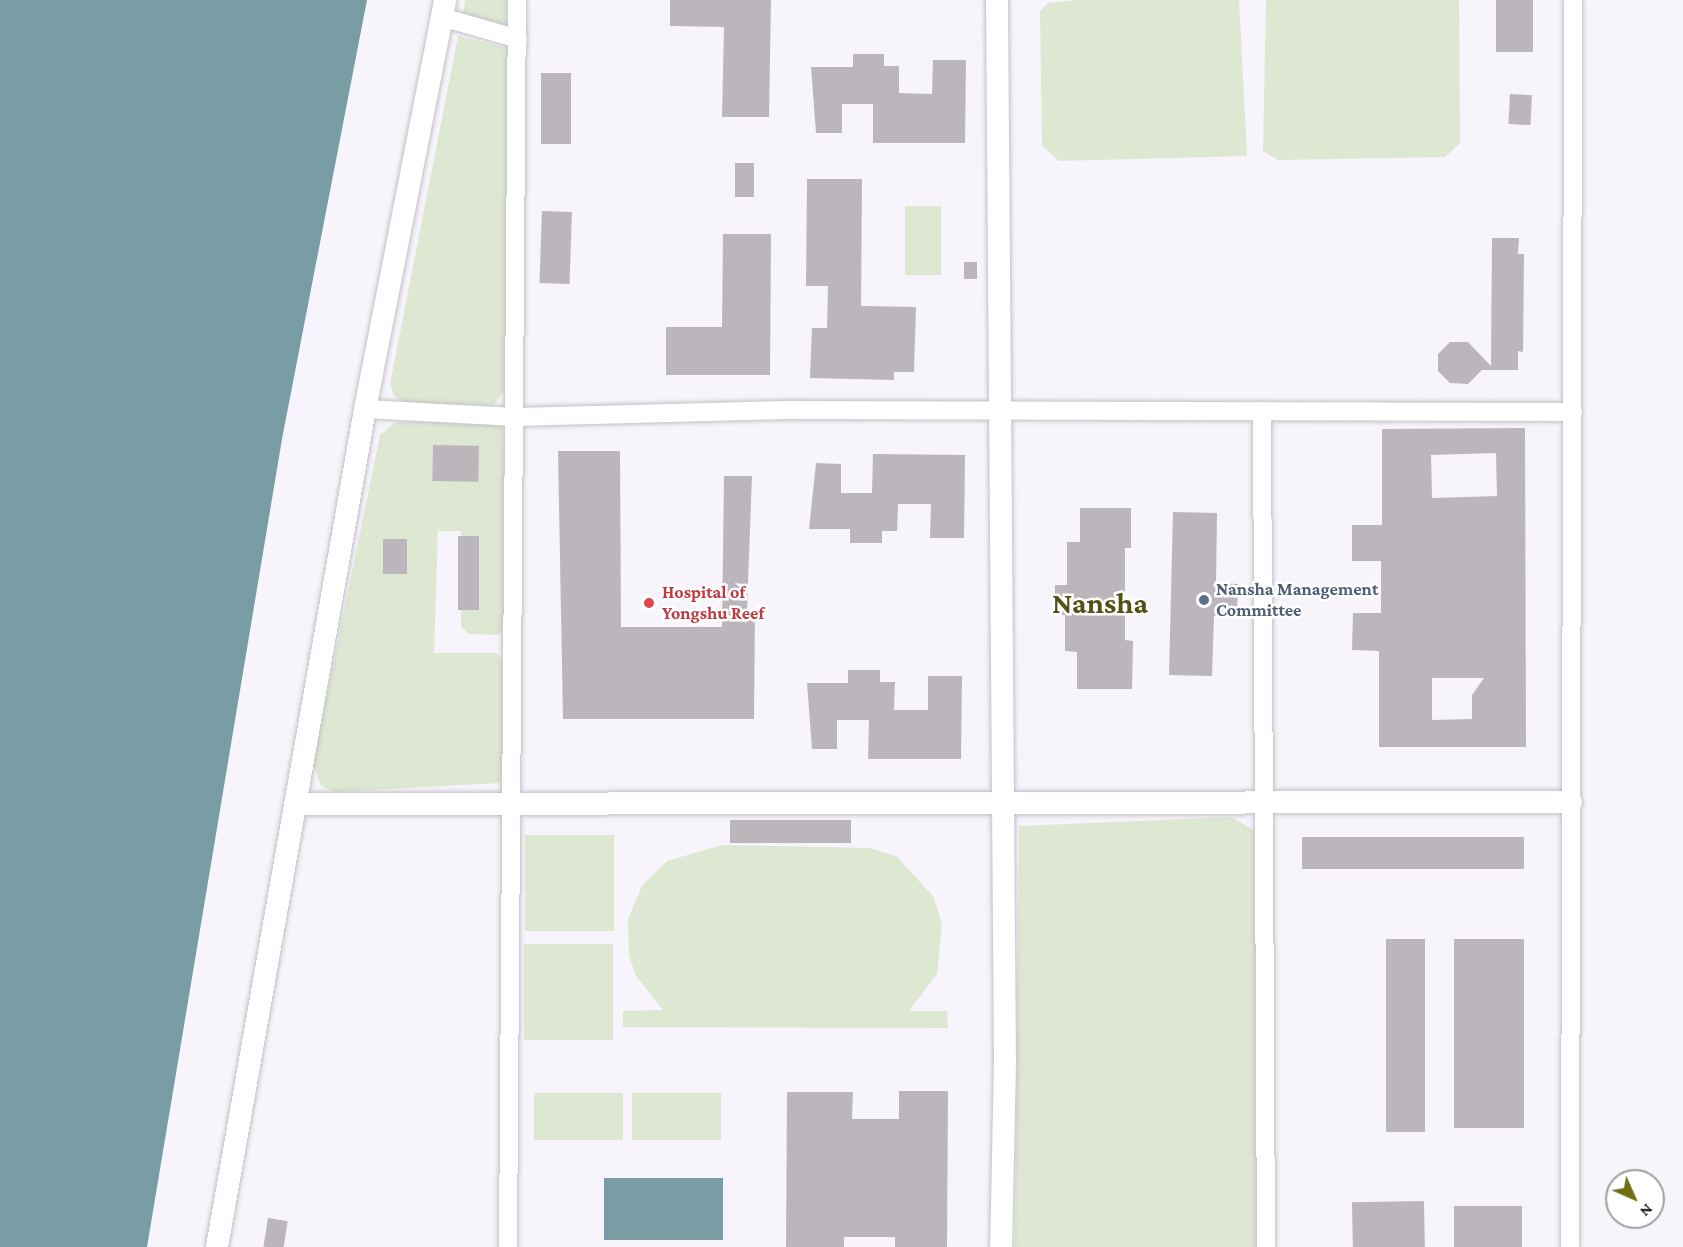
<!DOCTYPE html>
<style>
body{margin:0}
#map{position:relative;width:1683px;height:1247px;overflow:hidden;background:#f7f4fb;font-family:"Crimson Pro",serif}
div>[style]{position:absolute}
.green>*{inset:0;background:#dee7d2;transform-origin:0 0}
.water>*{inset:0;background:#799da4;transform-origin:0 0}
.building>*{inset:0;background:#bbb6bb;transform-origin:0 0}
.roads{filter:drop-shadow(0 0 2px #c3c0c6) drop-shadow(0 0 2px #c3c0c6)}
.minor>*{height:18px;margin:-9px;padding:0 9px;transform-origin:9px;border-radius:9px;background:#fff}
.tertiary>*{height:22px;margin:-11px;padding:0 11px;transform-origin:11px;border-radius:11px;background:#fff}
.dots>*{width:16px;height:16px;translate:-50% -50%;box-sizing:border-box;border:3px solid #fff;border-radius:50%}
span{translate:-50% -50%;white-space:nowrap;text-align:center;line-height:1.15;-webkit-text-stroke:5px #fff;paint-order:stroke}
.service-label{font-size:18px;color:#4e5e75;font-weight:700}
.left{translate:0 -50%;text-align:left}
.health-label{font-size:18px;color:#be3a42;font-weight:700}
.town-label{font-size:30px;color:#535216;font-weight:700}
.north{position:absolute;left:1605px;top:1169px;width:60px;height:60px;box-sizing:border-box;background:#fff;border:2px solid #9f9f9f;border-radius:50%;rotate:135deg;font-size:16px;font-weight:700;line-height:24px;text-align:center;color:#0f0e10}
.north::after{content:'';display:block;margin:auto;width:21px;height:27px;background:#707012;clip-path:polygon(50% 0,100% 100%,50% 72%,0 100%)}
</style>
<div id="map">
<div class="green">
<div style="clip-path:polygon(465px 0,507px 0,507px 25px,463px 15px)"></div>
<div style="clip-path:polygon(1077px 0,1239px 0,1247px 156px,1059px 161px,1042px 146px,1040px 11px,1048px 3px)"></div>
<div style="clip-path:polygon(1266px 0,1459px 0,1460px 143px,1445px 157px,1278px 160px,1263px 151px)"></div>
<div style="clip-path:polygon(458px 36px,508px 48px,507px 387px,494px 405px,408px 404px,394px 396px,390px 384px)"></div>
<div style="left:905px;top:206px;width:36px;height:69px"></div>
<div style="clip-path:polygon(396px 422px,492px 422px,503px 427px,507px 624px,498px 635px,469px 634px,461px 627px,461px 531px,438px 531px,434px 653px,496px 653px,506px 662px,506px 772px,499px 783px,335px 792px,321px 786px,313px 764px,380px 435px)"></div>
<div style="clip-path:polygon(1232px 817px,1256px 832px,1257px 1247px,1015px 1247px,1019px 826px)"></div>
<div style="left:525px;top:835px;width:89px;height:96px"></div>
<div style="clip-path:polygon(722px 845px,869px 848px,896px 856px,933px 896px,942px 924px,937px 974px,909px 1011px,947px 1011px,948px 1028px,623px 1027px,623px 1011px,663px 1010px,636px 976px,629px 956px,628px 919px,642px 886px,667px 861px)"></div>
<div style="left:524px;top:944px;width:89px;height:96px"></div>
<div style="left:534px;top:1093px;width:89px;height:47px"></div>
<div style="left:632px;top:1093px;width:89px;height:47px"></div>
</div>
<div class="water">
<div style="clip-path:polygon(0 0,367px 0,282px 439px,147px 1247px,0 1247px)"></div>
<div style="left:723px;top:1178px;width:62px;height:119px;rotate:90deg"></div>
</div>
<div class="building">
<div style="clip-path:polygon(670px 0,771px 0,769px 117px,722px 117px,724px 27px,670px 26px)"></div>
<div style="left:1496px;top:0;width:37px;height:52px"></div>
<div style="clip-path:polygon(853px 54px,884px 54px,884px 66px,899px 66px,899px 93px,932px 94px,933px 60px,966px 60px,965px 143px,873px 143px,873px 104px,842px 104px,842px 133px,816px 133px,811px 67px,853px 67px)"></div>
<div style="left:541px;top:73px;width:30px;height:71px"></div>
<div style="left:1510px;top:94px;width:22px;height:30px;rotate:3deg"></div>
<div style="left:735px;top:163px;width:19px;height:34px"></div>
<div style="clip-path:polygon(807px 179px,862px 179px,861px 306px,916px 307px,914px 372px,894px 372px,894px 380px,810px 378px,812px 328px,827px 328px,828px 286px,806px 286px)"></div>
<div style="left:542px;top:211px;width:30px;height:72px;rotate:2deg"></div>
<div style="clip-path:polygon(723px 234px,771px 234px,770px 375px,666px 375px,666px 327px,722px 327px)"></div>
<div style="clip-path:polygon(1492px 238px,1519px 238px,1518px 254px,1524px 254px,1523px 352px,1518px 351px,1518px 370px,1482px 370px,1468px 384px,1450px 383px,1438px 371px,1438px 354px,1450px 342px,1468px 342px,1491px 366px)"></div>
<div style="left:977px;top:262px;width:17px;height:13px;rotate:90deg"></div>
<div style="clip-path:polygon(evenodd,1525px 428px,1526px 747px,1379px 747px,1379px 651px,1352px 650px,1353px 613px,1381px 613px,1381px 561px,1352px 561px,1352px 525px,1382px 525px,1382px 429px,1525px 428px,1496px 453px,1497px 496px,1432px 498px,1431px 455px,1496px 453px,1525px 428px,1432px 678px,1484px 678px,1472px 695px,1472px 719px,1432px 720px,1432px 678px)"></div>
<div style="left:433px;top:445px;width:46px;height:36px;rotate:1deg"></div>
<div style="clip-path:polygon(558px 451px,620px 451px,621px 627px,722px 627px,724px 476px,752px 476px,747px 610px,755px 610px,754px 719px,563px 719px)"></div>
<div style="clip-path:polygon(873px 454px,965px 455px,964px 538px,930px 538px,931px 504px,898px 504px,897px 531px,882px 531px,882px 543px,850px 543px,850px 529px,809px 529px,816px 463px,841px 464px,841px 493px,872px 493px)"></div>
<div style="clip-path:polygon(1080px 508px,1131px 508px,1131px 548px,1125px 548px,1125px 640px,1133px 641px,1132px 689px,1077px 689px,1077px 652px,1065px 651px,1065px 615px,1055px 615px,1055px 585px,1067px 585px,1067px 542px,1080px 542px)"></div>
<div style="clip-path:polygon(1173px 512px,1217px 513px,1216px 583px,1238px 584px,1237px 616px,1214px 616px,1212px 676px,1169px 675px)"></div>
<div style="left:458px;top:536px;width:21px;height:74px"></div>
<div style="left:383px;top:539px;width:24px;height:35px"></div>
<div style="clip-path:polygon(848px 670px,880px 670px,880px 682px,895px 682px,894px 710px,928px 710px,928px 676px,962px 676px,961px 759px,868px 759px,869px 720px,837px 720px,837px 749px,812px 749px,807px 683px,848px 683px)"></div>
<div style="left:730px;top:820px;width:121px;height:23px"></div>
<div style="left:1302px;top:837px;width:222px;height:32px"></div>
<div style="left:1386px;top:939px;width:39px;height:193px"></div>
<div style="left:1454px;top:939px;width:70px;height:189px"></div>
<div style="clip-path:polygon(899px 1091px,948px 1091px,947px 1247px,895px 1247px,895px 1237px,844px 1237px,844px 1247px,786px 1247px,787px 1092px,853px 1092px,852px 1119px,899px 1119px)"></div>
<div style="left:1424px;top:1201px;width:46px;height:72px;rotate:89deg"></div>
<div style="left:1454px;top:1206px;width:68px;height:41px"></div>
<div style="left:268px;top:1218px;width:20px;height:29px;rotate:9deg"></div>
</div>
<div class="roads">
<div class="minor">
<div style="left:442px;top:17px;width:79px;rotate:16.1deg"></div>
<div style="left:365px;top:409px;width:150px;rotate:3.1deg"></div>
<div style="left:515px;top:417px;width:271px;rotate:-1.5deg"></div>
<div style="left:786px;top:410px;width:787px;rotate:0.15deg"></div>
<div style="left:1262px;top:411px;width:836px;rotate:89.73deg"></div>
<div style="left:508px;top:1247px;width:1247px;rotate:-89.59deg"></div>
<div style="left:1570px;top:1247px;width:1247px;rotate:-89.86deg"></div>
</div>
<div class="tertiary">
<div style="left:997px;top:0;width:1061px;rotate:89.57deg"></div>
<div style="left:1005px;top:1061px;width:186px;rotate:91.2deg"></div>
<div style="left:295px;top:804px;width:1276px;rotate:-0.09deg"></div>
<div style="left:217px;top:1247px;width:851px;rotate:-79.98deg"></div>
<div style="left:365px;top:409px;width:417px;rotate:-78.9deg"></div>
</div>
</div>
<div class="dots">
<div style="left:1204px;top:600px;background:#5c6f8a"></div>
<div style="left:649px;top:603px;background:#e0444e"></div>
</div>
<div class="service-label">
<span class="left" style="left:1216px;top:600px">Nansha Management<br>Committee</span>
</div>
<div class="health-label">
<span class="left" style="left:662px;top:603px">Hospital of<br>Yongshu Reef</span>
</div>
<div class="town-label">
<span style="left:1100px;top:603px">Nansha</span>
</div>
<div class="north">N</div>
</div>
